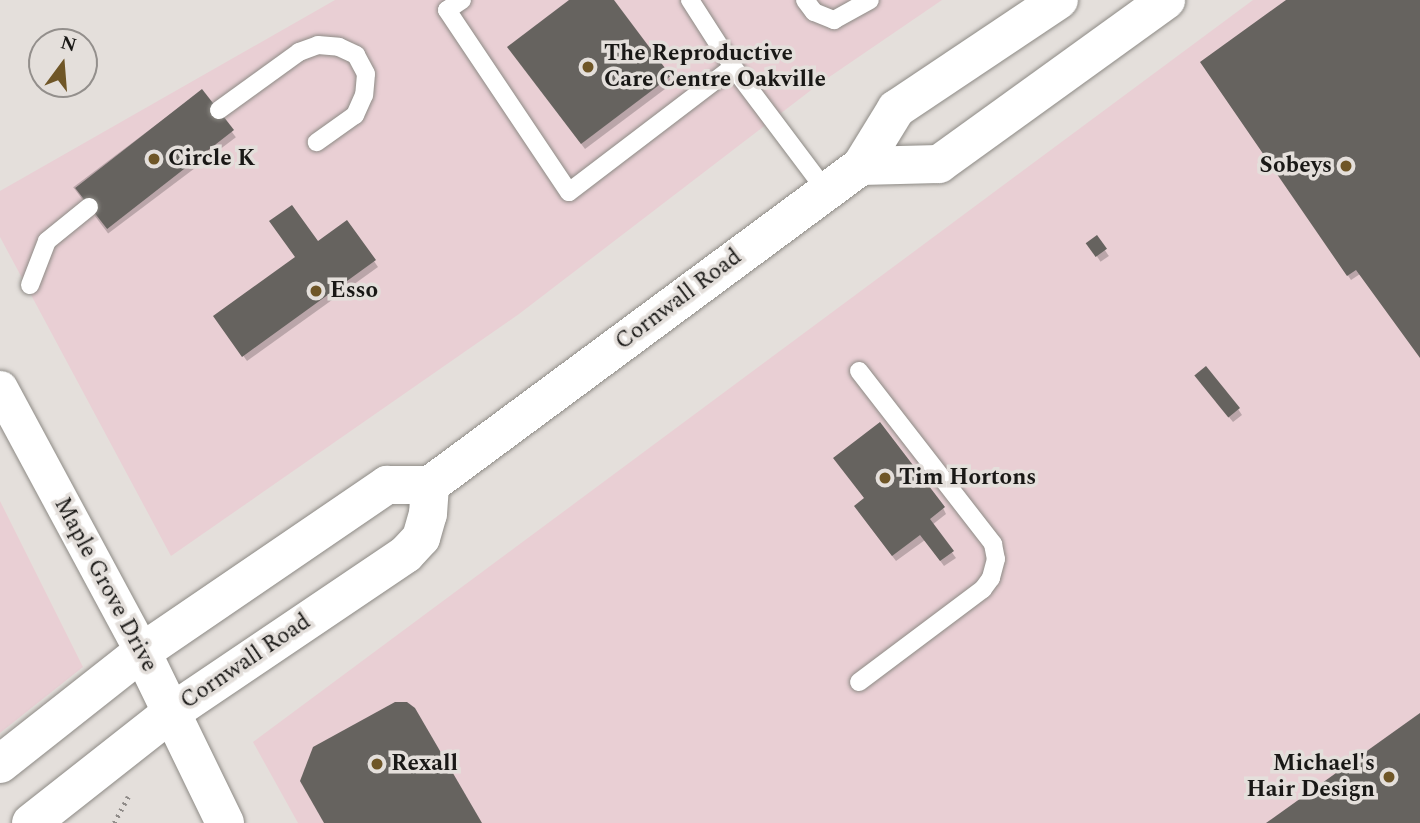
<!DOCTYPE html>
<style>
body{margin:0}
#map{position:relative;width:1420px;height:823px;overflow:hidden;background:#e4dfdb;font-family:Spectral,serif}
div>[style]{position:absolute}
.commercial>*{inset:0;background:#e9cfd4}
.shadow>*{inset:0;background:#0003;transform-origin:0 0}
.building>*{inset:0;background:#66635f;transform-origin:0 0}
.path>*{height:4.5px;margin-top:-2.25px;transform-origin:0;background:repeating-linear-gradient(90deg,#908c89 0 2px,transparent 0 7px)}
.roads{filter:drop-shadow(0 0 2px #8d8a85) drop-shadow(0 0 2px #8d8a85)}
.lane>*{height:18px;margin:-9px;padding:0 9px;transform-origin:9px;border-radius:9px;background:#fff}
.street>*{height:35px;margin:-17.5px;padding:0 17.5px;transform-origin:17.5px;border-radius:17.5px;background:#fff}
.secondary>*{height:38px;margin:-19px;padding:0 19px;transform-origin:19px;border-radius:19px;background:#fff}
.dots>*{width:19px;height:19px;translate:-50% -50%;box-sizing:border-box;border:4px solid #e4dfdb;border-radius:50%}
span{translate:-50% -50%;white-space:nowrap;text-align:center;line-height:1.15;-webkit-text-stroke:7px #e4dfdb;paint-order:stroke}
.poi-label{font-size:23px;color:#191816;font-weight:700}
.left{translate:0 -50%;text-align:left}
.right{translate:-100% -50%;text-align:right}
.street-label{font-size:23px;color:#191816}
.north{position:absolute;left:28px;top:28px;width:70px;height:70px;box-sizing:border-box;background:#e4dfdb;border:2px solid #938f8c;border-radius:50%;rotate:16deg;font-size:19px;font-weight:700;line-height:28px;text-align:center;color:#191816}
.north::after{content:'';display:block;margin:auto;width:24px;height:32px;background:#6f5627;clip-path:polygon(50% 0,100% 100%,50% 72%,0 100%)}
</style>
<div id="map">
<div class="commercial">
<div style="clip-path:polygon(335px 0,942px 0,819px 84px,519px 314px,171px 556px,0 237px,0 191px)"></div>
<div style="clip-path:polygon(1253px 0,1420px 0,1420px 823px,298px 823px,253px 742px)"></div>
<div style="clip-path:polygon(0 501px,83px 667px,0 733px)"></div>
</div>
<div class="shadow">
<div style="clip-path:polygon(572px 0,612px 0,673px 83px,585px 149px,513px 53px)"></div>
<div style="clip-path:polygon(1289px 0,1420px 0,1420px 356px,1360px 274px,1351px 280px,1206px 68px)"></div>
<div style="left:201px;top:91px;width:58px;height:160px;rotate:53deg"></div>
<div style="clip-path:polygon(347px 222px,378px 267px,247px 361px,219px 322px,297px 258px)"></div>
<div style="left:1096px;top:237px;width:23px;height:10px;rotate:56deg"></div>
<div style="clip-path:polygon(1200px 381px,1238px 409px,1242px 415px,1233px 422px)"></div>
<div style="clip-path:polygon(943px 508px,946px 514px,932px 525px,956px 558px,944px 566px,925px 540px,896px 561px,859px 512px)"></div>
</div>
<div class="building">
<div style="clip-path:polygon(569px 0,614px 0,671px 76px,581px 144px,507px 47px)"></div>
<div style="clip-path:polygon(1286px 0,1420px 0,1420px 358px,1356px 270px,1347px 276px,1200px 62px)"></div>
<div style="left:202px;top:89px;width:52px;height:161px;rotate:52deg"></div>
<div style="clip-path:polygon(292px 205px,318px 241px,347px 220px,376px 260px,242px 357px,213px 316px,295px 257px,269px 221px)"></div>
<div style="left:1097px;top:235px;width:17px;height:14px;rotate:54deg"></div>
<div style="left:1206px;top:366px;width:54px;height:15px;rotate:51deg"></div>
<div style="clip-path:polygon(880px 422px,945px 507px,930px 519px,954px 551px,940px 561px,920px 535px,892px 556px,854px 506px,864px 498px,833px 458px)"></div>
<div style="clip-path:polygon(395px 702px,407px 702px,415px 708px,482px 823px,324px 823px,300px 781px,313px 747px)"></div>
<div style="clip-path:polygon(1420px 713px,1420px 823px,1266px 823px)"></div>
</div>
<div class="path">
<div style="left:114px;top:823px;width:30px;rotate:-62deg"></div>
</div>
<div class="roads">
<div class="lane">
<div style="left:462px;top:0;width:18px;rotate:146deg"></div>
<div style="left:447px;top:10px;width:219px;rotate:56.2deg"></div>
<div style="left:569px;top:192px;width:206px;rotate:-37.3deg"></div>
<div style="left:690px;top:0;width:80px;rotate:57.3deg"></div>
<div style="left:733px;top:67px;width:155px;rotate:53.1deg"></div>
<div style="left:805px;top:0;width:15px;rotate:53deg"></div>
<div style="left:814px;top:12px;width:22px;rotate:22deg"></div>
<div style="left:834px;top:20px;width:41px;rotate:-29.1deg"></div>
<div style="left:219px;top:110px;width:99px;rotate:-35.9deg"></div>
<div style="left:299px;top:52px;width:20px;rotate:-20deg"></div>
<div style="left:318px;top:45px;width:21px;rotate:5deg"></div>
<div style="left:339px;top:47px;width:19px;rotate:25deg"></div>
<div style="left:356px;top:55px;width:21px;rotate:62deg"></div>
<div style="left:366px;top:74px;width:21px;rotate:95deg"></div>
<div style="left:364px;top:95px;width:22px;rotate:114deg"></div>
<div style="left:355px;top:115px;width:47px;rotate:144.6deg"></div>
<div style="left:30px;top:285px;width:47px;rotate:-68.9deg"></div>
<div style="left:47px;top:241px;width:54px;rotate:-39deg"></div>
<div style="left:859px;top:371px;width:219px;rotate:52.2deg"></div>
<div style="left:993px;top:544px;width:15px;rotate:79deg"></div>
<div style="left:996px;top:559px;width:20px;rotate:105deg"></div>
<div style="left:991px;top:578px;width:14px;rotate:126deg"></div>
<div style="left:983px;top:589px;width:155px;rotate:143.1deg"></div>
</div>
<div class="street">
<div style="left:0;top:388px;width:300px;rotate:61.7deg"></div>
</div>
<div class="secondary">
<div style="left:861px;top:166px;width:78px;rotate:-1.5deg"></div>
<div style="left:939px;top:164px;width:280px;rotate:-35.8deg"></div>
<div style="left:142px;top:652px;width:190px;rotate:64.1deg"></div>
<div style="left:0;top:764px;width:181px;rotate:-38.3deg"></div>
<div style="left:142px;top:652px;width:297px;rotate:-34.3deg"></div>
<div style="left:387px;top:485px;width:43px"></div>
<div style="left:430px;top:485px;width:536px;rotate:-36.51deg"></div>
<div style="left:861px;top:166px;width:67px;rotate:-58.4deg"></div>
<div style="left:896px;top:109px;width:196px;rotate:-33.8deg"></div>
<div style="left:31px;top:823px;width:179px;rotate:-38.2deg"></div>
<div style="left:172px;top:712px;width:282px;rotate:-34deg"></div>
<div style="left:406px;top:554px;width:22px;rotate:-47deg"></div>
<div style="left:421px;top:538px;width:25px;rotate:-74deg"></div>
<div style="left:428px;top:514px;width:29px;rotate:-86deg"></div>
</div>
</div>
<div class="dots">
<div style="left:588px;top:67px;background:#6f5627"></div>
<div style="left:154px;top:159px;background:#6f5627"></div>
<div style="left:1346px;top:166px;background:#6f5627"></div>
<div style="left:316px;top:291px;background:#6f5627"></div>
<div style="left:885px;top:478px;background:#6f5627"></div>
<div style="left:377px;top:764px;background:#6f5627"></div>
<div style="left:1389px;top:777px;background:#6f5627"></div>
</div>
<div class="poi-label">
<span class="left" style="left:604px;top:67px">The Reproductive<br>Care Centre Oakville</span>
<span class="left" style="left:168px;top:159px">Circle K</span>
<span class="right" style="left:1332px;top:166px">Sobeys</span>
<span class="left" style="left:330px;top:291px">Esso</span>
<span class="left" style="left:899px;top:478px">Tim Hortons</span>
<span class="left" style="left:391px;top:764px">Rexall</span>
<span class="right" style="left:1375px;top:777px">Michael's<br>Hair Design</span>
</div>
<div class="street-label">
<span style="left:679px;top:300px;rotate:-37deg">Cornwall Road</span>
<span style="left:105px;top:585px;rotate:62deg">Maple Grove Drive</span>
<span style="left:246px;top:662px;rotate:-34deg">Cornwall Road</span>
</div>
<div class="north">N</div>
</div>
